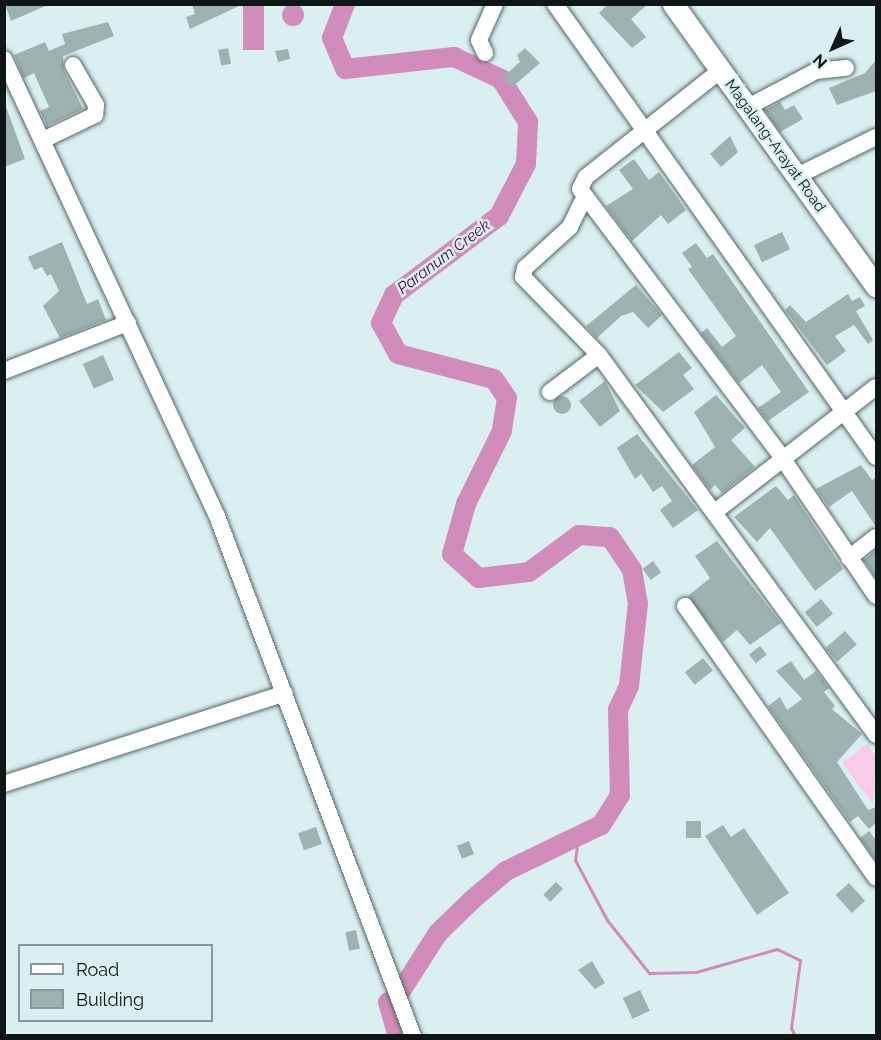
<!DOCTYPE html>
<style>
body{margin:0}
#map{position:relative;width:881px;height:1040px;overflow:hidden;background:#daf0f0;font-family:Raleway,sans-serif}
div>[style]{position:absolute}
.green>*{inset:0;background:#fbcae8}
.water>*{inset:0;background:#d28cb9;transform-origin:0 0}
.round{border-radius:50%}
.stream>*{height:3px;margin:-1.5px;padding:0 1.5px;transform-origin:1.5px;border-radius:1.5px;background:#d28cb9}
.river>*{height:20px;margin:-10px;padding:0 10px;transform-origin:10px;border-radius:10px;background:#d28cb9}
.building>*{inset:0;background:#9eb2b2;transform-origin:0 0}
.roads{filter:drop-shadow(0 0 2px #536666) drop-shadow(0 0 2px #536666)}
.minor>*{height:16px;margin:-8px;padding:0 8px;transform-origin:8px;border-radius:8px;background:#fff}
.major>*{height:21px;margin:-10.5px;padding:0 10.5px;transform-origin:10.5px;border-radius:10.5px;background:#fff}
span{translate:-50% -50%;white-space:nowrap;text-align:center;line-height:1.15;-webkit-text-stroke:5px #daf0f0;paint-order:stroke}
.street-label{font-size:15px;color:#0e1616}
.water-label{font-size:16px;color:#490b39;font-style:italic}
.frame{position:absolute;inset:0;border:6px solid #0e1616;pointer-events:none}
.legend{position:absolute;left:18px;top:944px;width:195px;height:78px;box-sizing:border-box;background:#daf0f0;border:2px solid #899;margin:0;padding:8px 10px;list-style:none;font-size:18px;color:#0e1616}
.legend li{display:flex;align-items:center;gap:12px;height:30px}
.legend b{width:30px;border:2px solid #899}
.north{position:absolute;left:803px;top:18px;width:60px;height:60px;-webkit-text-stroke:4px #daf0f0;paint-order:stroke;rotate:225deg;font-size:16px;font-weight:700;line-height:24px;text-align:center;color:#0e1616}
.north::after{content:'';display:block;margin:auto;width:21px;height:27px;background:#0e1616;clip-path:polygon(50% 0,100% 100%,50% 72%,0 100%)}
</style>
<div id="map">
<div class="green">
<div style="clip-path:polygon(867px 744px,876px 757px,873px 804px,842px 763px)"></div>
</div>
<div class="water">
<div class="round" style="left:282px;top:4px;width:22px;height:22px"></div>
<div style="left:243px;top:5px;width:21px;height:45px"></div>
</div>
<div class="stream">
<div style="left:578px;top:837px;width:23px;rotate:97deg"></div>
<div style="left:575px;top:860px;width:68px;rotate:61.9deg"></div>
<div style="left:607px;top:920px;width:68px;rotate:51.6deg"></div>
<div style="left:649px;top:973px;width:47px;rotate:-1.2deg"></div>
<div style="left:696px;top:972px;width:84px;rotate:-15.9deg"></div>
<div style="left:777px;top:949px;width:25px;rotate:26deg"></div>
<div style="left:800px;top:960px;width:69px;rotate:97.5deg"></div>
<div style="left:791px;top:1028px;width:9px;rotate:63deg"></div>
</div>
<div class="river">
<div style="left:345px;top:4px;width:36px;rotate:111deg"></div>
<div style="left:332px;top:38px;width:34px;rotate:67deg"></div>
<div style="left:345px;top:69px;width:110px;rotate:-6.3deg"></div>
<div style="left:454px;top:57px;width:52px;rotate:25.1deg"></div>
<div style="left:501px;top:79px;width:51px;rotate:57.9deg"></div>
<div style="left:528px;top:122px;width:42px;rotate:92.7deg"></div>
<div style="left:526px;top:164px;width:59px;rotate:117.4deg"></div>
<div style="left:499px;top:216px;width:131px;rotate:143deg"></div>
<div style="left:394px;top:295px;width:31px;rotate:115deg"></div>
<div style="left:381px;top:323px;width:35px;rotate:61deg"></div>
<div style="left:398px;top:354px;width:99px;rotate:14.6deg"></div>
<div style="left:494px;top:379px;width:23px;rotate:56deg"></div>
<div style="left:507px;top:398px;width:33px;rotate:99deg"></div>
<div style="left:502px;top:431px;width:81px;rotate:116.3deg"></div>
<div style="left:466px;top:504px;width:52px;rotate:105.6deg"></div>
<div style="left:452px;top:554px;width:36px;rotate:42deg"></div>
<div style="left:479px;top:578px;width:50px;rotate:-6.8deg"></div>
<div style="left:529px;top:572px;width:62px;rotate:-36.5deg"></div>
<div style="left:579px;top:535px;width:31px;rotate:4deg"></div>
<div style="left:610px;top:537px;width:40px;rotate:56deg"></div>
<div style="left:632px;top:570px;width:34px;rotate:80deg"></div>
<div style="left:638px;top:603px;width:83px;rotate:96.2deg"></div>
<div style="left:629px;top:686px;width:26px;rotate:115deg"></div>
<div style="left:618px;top:710px;width:85px;rotate:88.7deg"></div>
<div style="left:620px;top:795px;width:36px;rotate:122deg"></div>
<div style="left:601px;top:825px;width:106px;rotate:154.2deg"></div>
<div style="left:506px;top:871px;width:45px;rotate:139.5deg"></div>
<div style="left:472px;top:900px;width:47px;rotate:135.9deg"></div>
<div style="left:438px;top:933px;width:72px;rotate:122.6deg"></div>
<div style="left:388px;top:1002px;width:35px;rotate:74deg"></div>
</div>
<div class="building">
<div style="clip-path:polygon(5px 4px,50px 4px,11px 21px)"></div>
<div style="clip-path:polygon(192px 4px,238px 4px,239px 6px,190px 29px,186px 17px,195px 14px)"></div>
<div style="clip-path:polygon(608px 4px,648px 4px,631px 19px,646px 37px,632px 48px,599px 13px)"></div>
<div style="clip-path:polygon(108px 22px,114px 36px,63px 56px,64px 70px,83px 109px,47px 126px,40px 111px,49px 107px,34px 73px,24px 78px,14px 55px,45px 42px,49px 51px,65px 44px,62px 34px)"></div>
<div style="left:228px;top:48px;width:16px;height:10px;rotate:79deg"></div>
<div style="clip-path:polygon(525px 48px,540px 63px,512px 87px,503px 77px,520px 62px,517px 55px)"></div>
<div style="clip-path:polygon(288px 49px,290px 59px,278px 62px,275px 51px)"></div>
<div style="clip-path:polygon(876px 60px,876px 91px,837px 105px,829px 88px,865px 73px)"></div>
<div style="clip-path:polygon(4px 101px,25px 159px,4px 167px)"></div>
<div style="clip-path:polygon(780px 102px,785px 110px,794px 105px,803px 119px,780px 132px,765px 110px)"></div>
<div style="clip-path:polygon(730px 136px,738px 152px,721px 167px,710px 154px)"></div>
<div style="clip-path:polygon(634px 159px,649px 180px,659px 172px,686px 210px,668px 224px,661px 215px,632px 241px,606px 206px,633px 189px,619px 170px)"></div>
<div style="left:782px;top:232px;width:19px;height:31px;rotate:65deg"></div>
<div style="clip-path:polygon(62px 242px,87px 304px,98px 299px,106px 320px,60px 338px,43px 306px,59px 291px,51px 274px,47px 276px,42px 267px,34px 270px,28px 257px)"></div>
<div style="clip-path:polygon(696px 243px,707px 258px,713px 254px,809px 392px,768px 421px,758px 408px,781px 392px,762px 365px,739px 383px,701px 333px,707px 328px,722px 347px,736px 336px,688px 269px,692px 267px,682px 253px)"></div>
<div style="clip-path:polygon(636px 285px,662px 315px,648px 328px,633px 312px,621px 316px,597px 338px,586px 326px)"></div>
<div style="clip-path:polygon(848px 294px,852px 301px,860px 297px,865px 306px,856px 311px,873px 340px,868px 344px,854px 325px,835px 336px,846px 351px,827px 365px,785px 310px,790px 305px,806px 322px)"></div>
<div style="clip-path:polygon(679px 352px,692px 368px,683px 375px,694px 389px,663px 412px,635px 385px)"></div>
<div style="left:103px;top:355px;width:27px;height:22px;rotate:66deg"></div>
<div style="clip-path:polygon(605px 381px,620px 411px,600px 427px,579px 401px)"></div>
<div style="clip-path:polygon(716px 395px,745px 428px,731px 440px,755px 467px,722px 493px,715px 485px,710px 490px,692px 465px,715px 447px,694px 412px)"></div>
<div class="round" style="left:553px;top:396px;width:18px;height:18px"></div>
<div style="clip-path:polygon(637px 434px,698px 510px,673px 528px,660px 510px,672px 501px,662px 486px,653px 492px,641px 474px,635px 479px,617px 448px)"></div>
<div style="clip-path:polygon(861px 465px,872px 480px,876px 477px,876px 527px,852px 491px,829px 507px,816px 489px)"></div>
<div style="clip-path:polygon(776px 486px,788px 500px,794px 495px,843px 569px,815px 591px,770px 528px,757px 542px,734px 517px)"></div>
<div style="clip-path:polygon(717px 541px,781px 623px,750px 645px,737px 630px,723px 642px,688px 596px,710px 578px,695px 556px)"></div>
<div style="clip-path:polygon(876px 550px,876px 578px,864px 560px)"></div>
<div style="left:653px;top:561px;width:14px;height:13px;rotate:54deg"></div>
<div style="left:821px;top:599px;width:19px;height:21px;rotate:51deg"></div>
<div style="left:845px;top:631px;width:18px;height:26px;rotate:49deg"></div>
<div style="left:760px;top:646px;width:11px;height:14px;rotate:52deg"></div>
<div style="left:703px;top:658px;width:16px;height:23px;rotate:52deg"></div>
<div style="clip-path:polygon(791px 661px,804px 680px,816px 671px,829px 688px,824px 692px,835px 706px,832px 709px,862px 734px,837px 762px,868px 810px,876px 807px,876px 823px,869px 829px,858px 816px,850px 822px,768px 706px,780px 697px,787px 710px,802px 699px,776px 671px)"></div>
<div style="left:686px;top:821px;width:15px;height:17px"></div>
<div style="clip-path:polygon(723px 825px,731px 837px,744px 828px,789px 893px,757px 915px,705px 836px)"></div>
<div style="left:316px;top:827px;width:18px;height:19px;rotate:71deg"></div>
<div style="clip-path:polygon(869px 831px,876px 840px,876px 860px,860px 838px)"></div>
<div style="left:469px;top:841px;width:14px;height:13px;rotate:69deg"></div>
<div style="left:556px;top:882px;width:10px;height:18px;rotate:45deg"></div>
<div style="left:849px;top:883px;width:24px;height:18px;rotate:48deg"></div>
<div style="left:356px;top:930px;width:19px;height:11px;rotate:78deg"></div>
<div style="clip-path:polygon(592px 961px,605px 983px,595px 989px,578px 970px)"></div>
<div style="left:640px;top:990px;width:23px;height:19px;rotate:65deg"></div>
</div>
<div class="roads">
<div class="minor">
<div style="left:555px;top:4px;width:555px;rotate:54.68deg"></div>
<div style="left:485px;top:53px;width:14px;rotate:-115deg"></div>
<div style="left:479px;top:40px;width:39px;rotate:-66deg"></div>
<div style="left:4px;top:59px;width:504px;rotate:65.01deg"></div>
<div style="left:217px;top:516px;width:556px;rotate:69.35deg"></div>
<div style="left:721px;top:70px;width:172px;rotate:141.6deg"></div>
<div style="left:586px;top:177px;width:13px;rotate:117deg"></div>
<div style="left:580px;top:189px;width:334px;rotate:53deg"></div>
<div style="left:781px;top:456px;width:169px;rotate:55.8deg"></div>
<div style="left:748px;top:107px;width:77px;rotate:-27.9deg"></div>
<div style="left:816px;top:71px;width:30px;rotate:-6deg"></div>
<div style="left:43px;top:140px;width:58px;rotate:-25.7deg"></div>
<div style="left:95px;top:115px;width:10px;rotate:-84deg"></div>
<div style="left:96px;top:105px;width:46px;rotate:-119.9deg"></div>
<div style="left:797px;top:176px;width:88px;rotate:-26.3deg"></div>
<div style="left:584px;top:198px;width:32px;rotate:116deg"></div>
<div style="left:570px;top:227px;width:61px;rotate:137.7deg"></div>
<div style="left:525px;top:268px;width:9px;rotate:103deg"></div>
<div style="left:523px;top:277px;width:109px;rotate:45.7deg"></div>
<div style="left:599px;top:355px;width:470px;rotate:53.9deg"></div>
<div style="left:4px;top:371px;width:133px;rotate:-21.2deg"></div>
<div style="left:550px;top:392px;width:61px;rotate:-37.1deg"></div>
<div style="left:716px;top:511px;width:202px;rotate:-37.8deg"></div>
<div style="left:849px;top:558px;width:34px;rotate:-38deg"></div>
<div style="left:685px;top:606px;width:332px;rotate:54.9deg"></div>
<div style="left:4px;top:784px;width:295px;rotate:-17.9deg"></div>
</div>
<div class="major">
<div style="left:673px;top:4px;width:348px;rotate:54.3deg"></div>
</div>
</div>
<div class="street-label">
<span style="left:775px;top:146px;rotate:54deg">Magalang-Arayat Road</span>
</div>
<div class="water-label">
<span style="left:444px;top:257px;rotate:-37deg">Paranum Creek</span>
</div>
<div class="frame"></div>
<ul class="legend">
<li><b style="height:8px;background:#fff"></b>Road</li>
<li><b style="height:16px;background:#9eb2b2"></b>Building</li>
</ul>
<div class="north">N</div>
</div>
